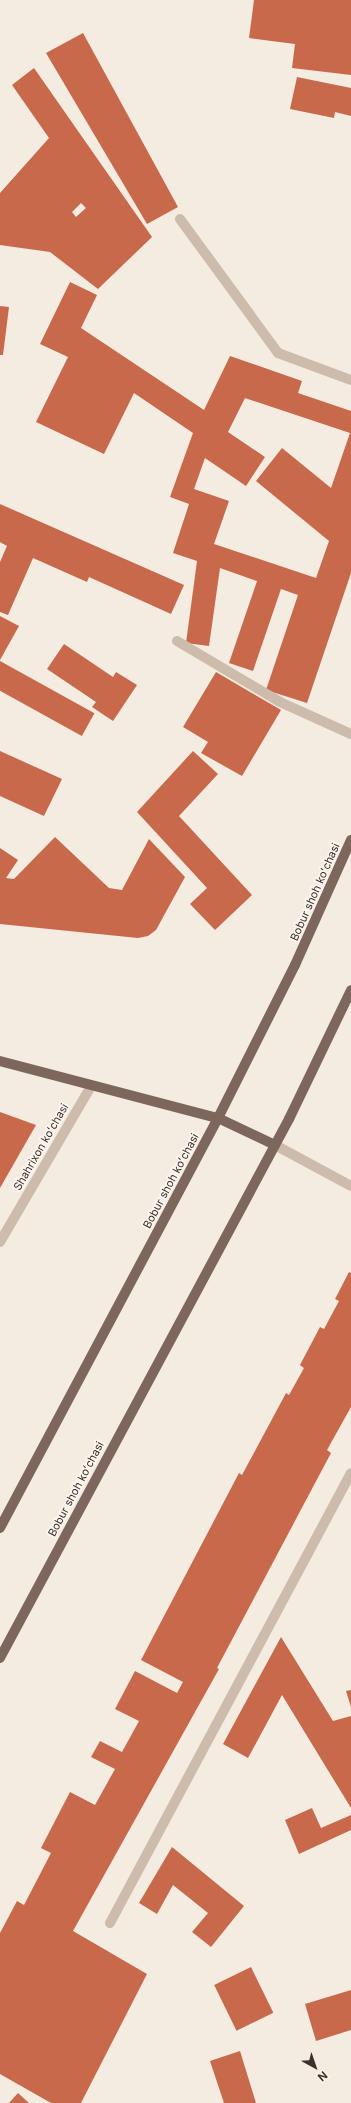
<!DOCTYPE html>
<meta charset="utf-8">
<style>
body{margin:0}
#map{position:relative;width:351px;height:2103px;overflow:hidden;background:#f4ebe1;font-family:Inter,sans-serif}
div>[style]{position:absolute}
.building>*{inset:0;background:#c8694b;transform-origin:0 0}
.minor>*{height:10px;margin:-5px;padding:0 5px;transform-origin:5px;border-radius:5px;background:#cdbbac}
.major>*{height:10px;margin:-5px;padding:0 5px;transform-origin:5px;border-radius:5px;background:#7d675c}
span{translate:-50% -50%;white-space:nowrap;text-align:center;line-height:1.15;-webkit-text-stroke:4px #fbf5ee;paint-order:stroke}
.street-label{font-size:11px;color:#3b302b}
.north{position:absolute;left:295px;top:2047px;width:40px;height:40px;-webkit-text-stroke:3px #fbf5ee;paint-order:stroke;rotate:140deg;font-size:11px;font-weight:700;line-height:16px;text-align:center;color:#3b302b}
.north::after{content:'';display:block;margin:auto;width:14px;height:18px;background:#3b302b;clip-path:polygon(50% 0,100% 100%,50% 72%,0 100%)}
</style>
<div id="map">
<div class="building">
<div style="clip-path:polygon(254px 0,351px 0,351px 75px,292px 68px,295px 44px,249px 38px)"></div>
<div style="clip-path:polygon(83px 33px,178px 207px,147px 224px,46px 53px)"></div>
<div style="clip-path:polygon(evenodd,34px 68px,152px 237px,98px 289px,50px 252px,0 245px,0 193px,49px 138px,12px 85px,34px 68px,81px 203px,86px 208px,76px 217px,72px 212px,81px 203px)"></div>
<div style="clip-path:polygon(297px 77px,351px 88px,351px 116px,335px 112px,334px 118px,290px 109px)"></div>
<div style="clip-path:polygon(evenodd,70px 282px,97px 295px,81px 328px,204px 410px,230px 356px,302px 381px,298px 393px,351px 411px,351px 573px,307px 703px,266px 690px,298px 595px,281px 589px,253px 671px,229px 663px,257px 581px,220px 568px,209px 646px,186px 643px,197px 561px,173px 553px,189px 504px,170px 497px,193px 433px,134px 393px,104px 454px,36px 422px,68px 357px,40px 344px,70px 282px,245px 398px,350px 433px,331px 488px,282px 448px,256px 481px,329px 541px,316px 578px,214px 544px,229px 501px,194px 489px,205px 458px,246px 486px,265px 457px,228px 432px,245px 398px)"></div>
<div style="clip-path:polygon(0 306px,9px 307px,3px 355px,0 355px)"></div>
<div style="clip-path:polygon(0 504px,184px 585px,171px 614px,89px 577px,87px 582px,33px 558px,8px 615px,0 612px,0 562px,7px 546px,0 542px)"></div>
<div style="clip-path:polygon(0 616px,19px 626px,0 660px)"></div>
<div style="clip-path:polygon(64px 644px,113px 677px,116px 672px,137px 685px,113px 721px,92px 707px,96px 702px,47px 669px)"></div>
<div style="left:0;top:661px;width:108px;height:26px;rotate:29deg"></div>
<div style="clip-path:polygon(216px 672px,281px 710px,242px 776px,201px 753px,208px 742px,183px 727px)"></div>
<div style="clip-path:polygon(0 751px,62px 779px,44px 816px,0 796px)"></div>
<div style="clip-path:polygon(193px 751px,218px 774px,179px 816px,252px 895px,215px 930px,190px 904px,207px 888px,137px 812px)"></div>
<div style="clip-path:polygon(55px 837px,109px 888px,122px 890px,149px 839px,185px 877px,156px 930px,148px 936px,138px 938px,0 924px,0 848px,18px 860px,6px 878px,14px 879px)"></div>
<div style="clip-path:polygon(0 1112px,36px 1125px,0 1188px)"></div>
<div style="clip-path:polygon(349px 1272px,351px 1273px,351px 1407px,327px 1450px,331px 1453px,217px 1668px,219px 1669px,73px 1931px,147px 1974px,81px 2103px,51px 2103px,0 2074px,0 1933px,17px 1901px,24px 1905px,51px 1853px,41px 1848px,70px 1792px,95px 1805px,115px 1769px,91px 1757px,100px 1741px,122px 1752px,139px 1721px,115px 1709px,135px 1671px,177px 1693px,183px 1682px,141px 1660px,239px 1473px,242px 1475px,286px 1393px,289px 1395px,304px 1368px,300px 1365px,320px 1327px,324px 1329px,339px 1301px,335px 1299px)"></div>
<div style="clip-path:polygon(281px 1637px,333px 1721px,351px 1716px,351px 1808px,282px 1695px,248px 1758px,223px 1744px)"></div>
<div style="clip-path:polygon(351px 1690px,351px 1707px,346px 1691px)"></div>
<div style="clip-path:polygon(312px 1808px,321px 1828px,351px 1815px,351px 1830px,299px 1854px,285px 1820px)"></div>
<div style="clip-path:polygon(172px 1847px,244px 1906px,211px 1947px,192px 1932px,208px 1913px,173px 1885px,157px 1914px,139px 1903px)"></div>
<div style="left:251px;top:1967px;width:51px;height:41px;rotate:64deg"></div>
<div style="clip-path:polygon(351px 1990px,351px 2030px,316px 2041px,305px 2004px)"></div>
<div style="clip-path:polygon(240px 2051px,256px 2103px,224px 2103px,210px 2061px)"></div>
<div style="clip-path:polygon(18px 2093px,29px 2103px,9px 2103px)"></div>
</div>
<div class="minor">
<div style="left:180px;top:219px;width:166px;rotate:53.8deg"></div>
<div style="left:278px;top:353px;width:78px;rotate:20.3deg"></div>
<div style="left:177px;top:641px;width:120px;rotate:30.6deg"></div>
<div style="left:280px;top:702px;width:78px;rotate:24.3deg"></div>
<div style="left:275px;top:1145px;width:86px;rotate:28.3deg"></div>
<div style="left:0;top:1242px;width:181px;rotate:-59.7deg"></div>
<div style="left:110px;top:1923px;width:510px;rotate:-61.83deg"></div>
</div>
<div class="major">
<div style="left:0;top:1061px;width:225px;rotate:14.7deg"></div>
<div style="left:218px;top:1118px;width:63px;rotate:25.3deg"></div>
<div style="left:0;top:1528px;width:464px;rotate:-62deg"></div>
<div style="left:218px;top:1118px;width:171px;rotate:-63.3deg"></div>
<div style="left:295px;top:965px;width:137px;rotate:-65.9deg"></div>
<div style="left:0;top:1658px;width:612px;rotate:-61.8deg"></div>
<div style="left:289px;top:1119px;width:143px;rotate:-64.3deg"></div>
</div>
<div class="street-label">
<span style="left:315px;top:892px;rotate:-66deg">Bobur shoh koʻchasi</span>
<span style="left:41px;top:1147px;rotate:-60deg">Shahrixon koʻchasi</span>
<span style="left:171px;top:1181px;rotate:-62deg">Bobur shoh koʻchasi</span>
<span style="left:76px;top:1489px;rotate:-62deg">Bobur shoh koʻchasi</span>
</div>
<div class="north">N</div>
</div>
